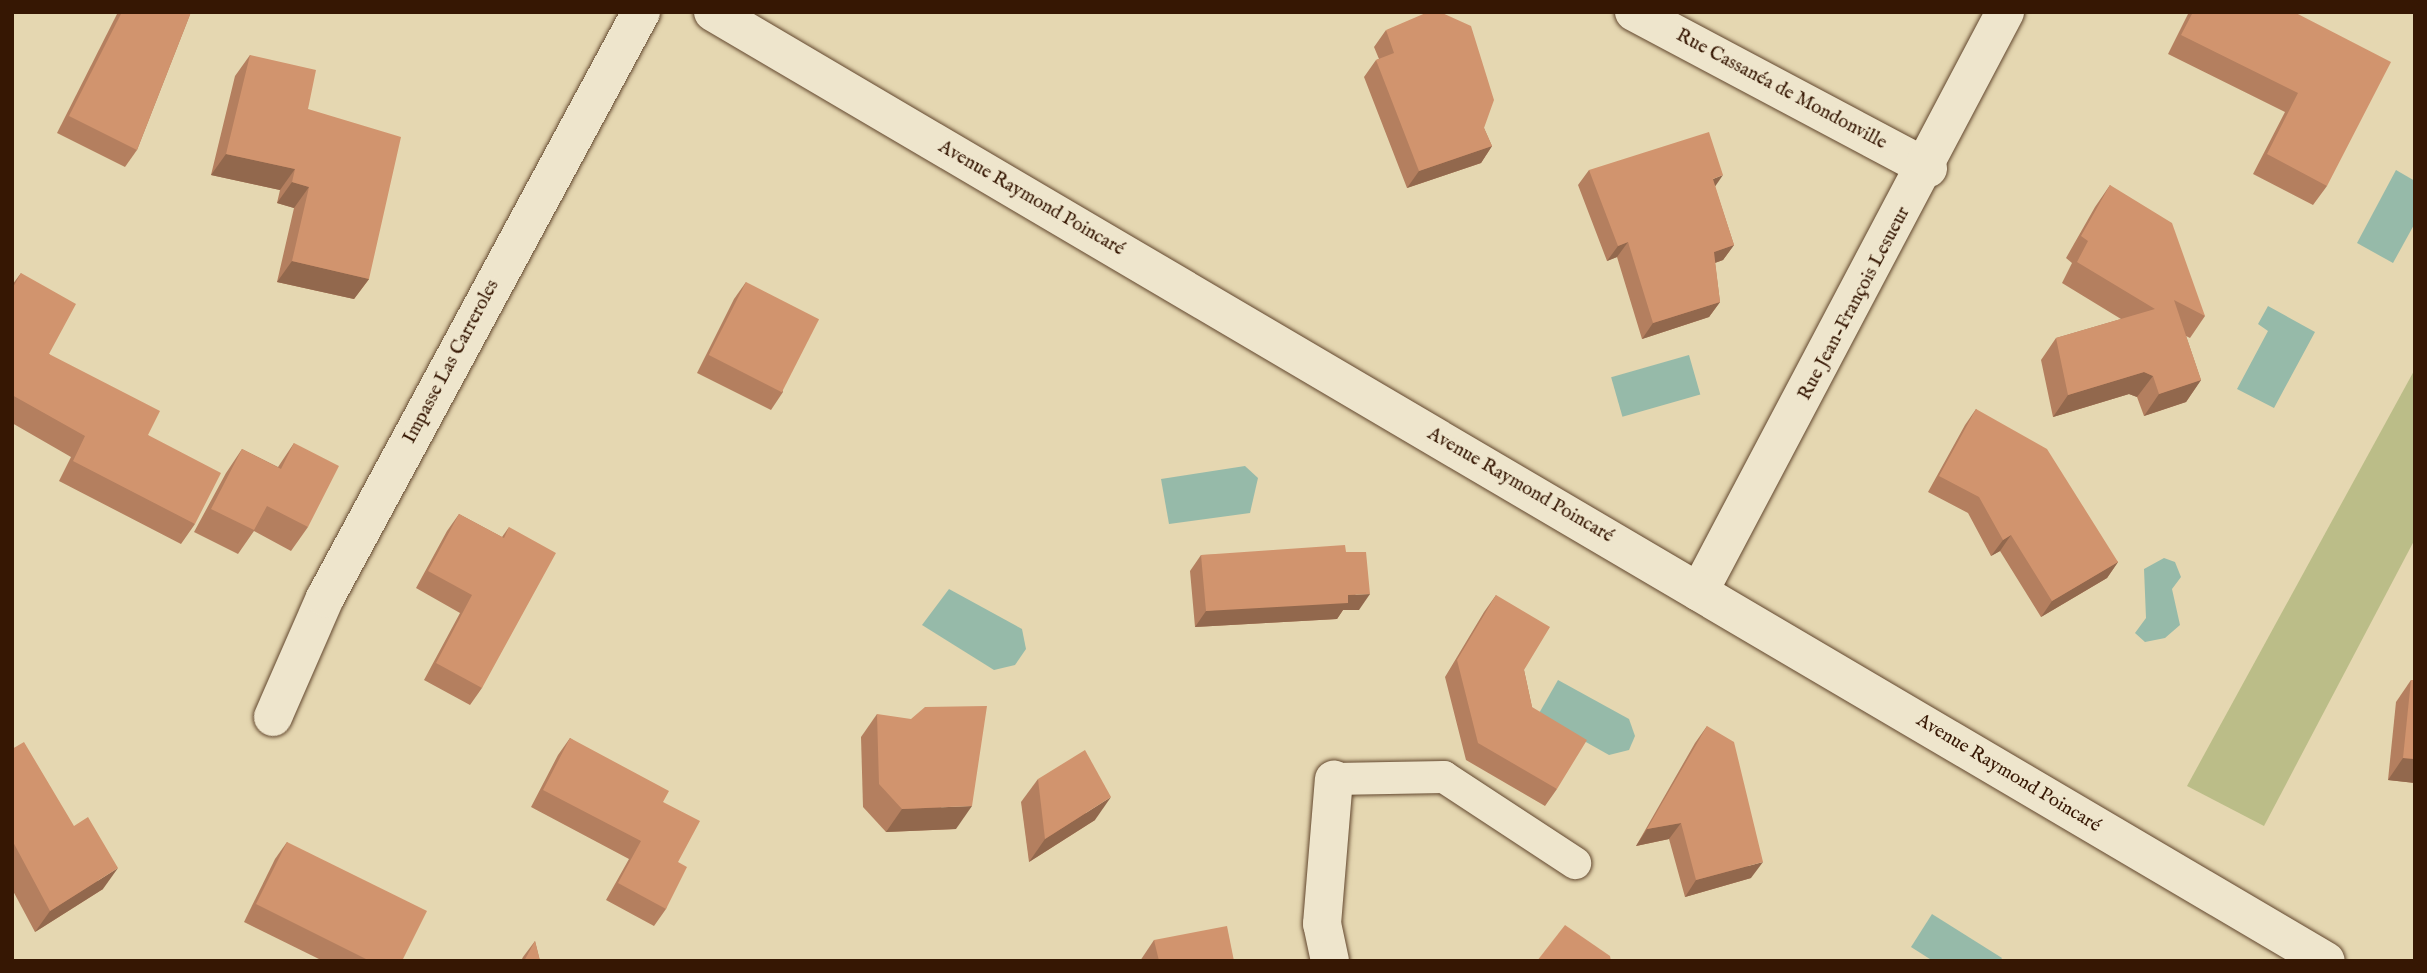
<!DOCTYPE html>
<meta charset="utf-8">
<style>
body{margin:0}
#map{position:relative;width:2427px;height:973px;overflow:hidden;background:#e5d7b1;font-family:"IM FELL English",serif}
div>[style]{position:absolute}
.green>*{inset:0;background:#bbbd88}
.water>*{inset:0;background:#96baa9;transform-origin:0 0}
.roads{filter:drop-shadow(0 0 2px #62472e) drop-shadow(0 0 2px #62472e)}
.service>*{height:32px;margin:-16px;padding:0 16px;transform-origin:16px;border-radius:16px;background:#eee5cc}
.minor>*{height:38px;margin:-19px;padding:0 19px;transform-origin:19px;border-radius:19px;background:#eee5cc}
.secondary>*{height:38px;margin:-19px;padding:0 19px;transform-origin:19px;border-radius:19px;background:#eee5cc}
.wall>*{inset:0;background:#b47f5f}
.shaded-wall>*{inset:0;background:#92684d}
.building>*{inset:0;background:#d1946e;transform-origin:0 0}
span{translate:-50% -50%;white-space:nowrap;text-align:center;line-height:1.15;-webkit-text-stroke:7px #eee5cc;paint-order:stroke}
.street-label{font-size:19px;color:#361703}
.frame{position:absolute;inset:0;border:14px solid #361703;pointer-events:none}
</style>
<div id="map">
<div class="green">
<div style="clip-path:polygon(2415px 369px,2415px 539px,2264px 826px,2187px 786px)"></div>
</div>
<div class="water">
<div style="clip-path:polygon(2396px 170px,2415px 181px,2415px 223px,2393px 263px,2357px 243px)"></div>
<div style="clip-path:polygon(2268px 306px,2315px 332px,2274px 408px,2237px 389px,2268px 331px,2258px 324px)"></div>
<div style="left:1689px;top:355px;width:41px;height:81px;rotate:74deg"></div>
<div style="clip-path:polygon(1245px 466px,1258px 478px,1250px 513px,1169px 524px,1161px 479px)"></div>
<div style="clip-path:polygon(2164px 558px,2175px 562px,2181px 577px,2172px 589px,2180px 625px,2165px 638px,2145px 642px,2135px 633px,2146px 618px,2144px 569px)"></div>
<div style="clip-path:polygon(949px 589px,1022px 629px,1026px 649px,1015px 665px,994px 670px,922px 625px)"></div>
<div style="clip-path:polygon(1558px 680px,1629px 719px,1635px 736px,1629px 750px,1609px 755px,1538px 715px)"></div>
<div style="clip-path:polygon(1932px 914px,2002px 958px,2000px 961px,1933px 961px,1911px 947px)"></div>
</div>
<div class="roads">
<div class="service">
<div style="left:1334px;top:779px;width:110px;rotate:-1deg"></div>
<div style="left:1444px;top:777px;width:157px;rotate:33.3deg"></div>
</div>
<div class="minor">
<div style="left:1634px;top:12px;width:333px;rotate:28deg"></div>
<div style="left:1699px;top:592px;width:656px;rotate:-62.18deg"></div>
<div style="left:273px;top:717px;width:130px;rotate:-66.4deg"></div>
<div style="left:325px;top:598px;width:666px;rotate:-61.66deg"></div>
<div style="left:1330px;top:961px;width:38px;rotate:-102deg"></div>
<div style="left:1322px;top:924px;width:145px;rotate:-85.3deg"></div>
</div>
<div class="secondary">
<div style="left:713px;top:12px;width:1871px;rotate:30.47deg"></div>
</div>
</div>
<div class="wall">
<div style="clip-path:polygon(118px 12px,191px 12px,137px 150px,125px 167px,57px 133px)"></div>
<div style="clip-path:polygon(2189px 12px,2294px 12px,2327px 186px,2313px 205px,2253px 174px,2285px 112px,2168px 54px)"></div>
<div style="clip-path:polygon(1386px 30px,1484px 128px,1492px 146px,1481px 163px,1407px 188px,1364px 77px,1376px 60px,1379px 59px,1374px 47px)"></div>
<div style="clip-path:polygon(250px 55px,308px 109px,369px 279px,354px 299px,277px 282px,294px 208px,277px 203px,280px 190px,211px 175px,235px 76px)"></div>
<div style="clip-path:polygon(1589px 170px,1715px 187px,1734px 245px,1723px 260px,1715px 263px,1720px 302px,1709px 317px,1642px 339px,1617px 257px,1607px 261px,1578px 185px)"></div>
<div style="clip-path:polygon(2110px 185px,2205px 316px,2190px 338px,2186px 336px,2201px 380px,2186px 402px,2144px 416px,2137px 397px,2129px 394px,2053px 417px,2041px 360px,2056px 338px,2121px 319px,2062px 283px,2072px 263px,2066px 258px,2095px 207px)"></div>
<div style="clip-path:polygon(21px 273px,49px 354px,148px 435px,195px 524px,181px 544px,59px 481px,71px 457px,12px 423px,12px 285px)"></div>
<div style="clip-path:polygon(746px 282px,783px 392px,771px 410px,697px 373px,734px 299px)"></div>
<div style="clip-path:polygon(1976px 409px,2118px 562px,2107px 578px,2041px 617px,2000px 551px,1991px 556px,1968px 513px,1928px 492px,1965px 425px)"></div>
<div style="clip-path:polygon(294px 443px,308px 527px,291px 551px,254px 531px,238px 554px,194px 532px,226px 473px,242px 449px,278px 467px)"></div>
<div style="clip-path:polygon(459px 514px,502px 537px,509px 527px,482px 688px,470px 705px,424px 680px,460px 613px,416px 588px,447px 531px)"></div>
<div style="clip-path:polygon(1346px 552px,1359px 610px,1343px 610px,1337px 619px,1195px 627px,1190px 571px,1201px 555px)"></div>
<div style="clip-path:polygon(1496px 595px,1524px 670px,1532px 707px,1557px 789px,1545px 806px,1466px 760px,1445px 677px,1484px 612px)"></div>
<div style="clip-path:polygon(2411px 680px,2415px 783px,2388px 780px,2396px 702px)"></div>
<div style="clip-path:polygon(877px 714px,956px 829px,886px 832px,863px 807px,861px 737px)"></div>
<div style="clip-path:polygon(1707px 726px,1751px 878px,1685px 897px,1669px 839px,1636px 846px,1695px 743px)"></div>
<div style="clip-path:polygon(570px 738px,663px 802px,678px 862px,666px 909px,654px 926px,606px 900px,629px 859px,531px 807px,558px 755px)"></div>
<div style="clip-path:polygon(12px 749px,103px 889px,35px 932px,12px 889px)"></div>
<div style="clip-path:polygon(1038px 779px,1095px 820px,1029px 862px,1021px 802px)"></div>
<div style="clip-path:polygon(287px 842px,402px 961px,323px 961px,244px 922px,275px 859px)"></div>
<div style="clip-path:polygon(1154px 940px,1234px 961px,1140px 961px)"></div>
<div style="clip-path:polygon(535px 941px,540px 961px,521px 961px,523px 957px)"></div>
</div>
<div class="shaded-wall">
<div style="clip-path:polygon(1492px 146px,1481px 163px,1407px 188px,1419px 171px)"></div>
<div style="clip-path:polygon(226px 154px,295px 169px,280px 190px,211px 175px)"></div>
<div style="clip-path:polygon(1723px 175px,1712px 191px,1713px 179px)"></div>
<div style="clip-path:polygon(292px 182px,309px 187px,294px 208px,277px 203px)"></div>
<div style="clip-path:polygon(1628px 242px,1617px 257px,1607px 261px,1618px 246px)"></div>
<div style="clip-path:polygon(1734px 245px,1723px 260px,1703px 267px,1714px 252px)"></div>
<div style="clip-path:polygon(292px 261px,369px 279px,354px 299px,277px 282px)"></div>
<div style="clip-path:polygon(1720px 302px,1709px 317px,1642px 339px,1653px 323px)"></div>
<div style="clip-path:polygon(2144px 372px,2153px 376px,2137px 397px,2129px 394px,2053px 417px,2068px 395px)"></div>
<div style="clip-path:polygon(2201px 380px,2186px 402px,2144px 416px,2159px 394px)"></div>
<div style="clip-path:polygon(2011px 535px,2000px 551px,1991px 556px,2003px 540px)"></div>
<div style="clip-path:polygon(2118px 562px,2107px 578px,2041px 617px,2052px 601px)"></div>
<div style="clip-path:polygon(1370px 594px,1359px 610px,1343px 610px,1337px 619px,1195px 627px,1206px 611px,1348px 595px)"></div>
<div style="clip-path:polygon(2403px 758px,2415px 759px,2415px 783px,2388px 780px)"></div>
<div style="clip-path:polygon(1111px 797px,1095px 820px,1029px 862px,1045px 839px)"></div>
<div style="clip-path:polygon(972px 806px,956px 829px,886px 832px,902px 809px)"></div>
<div style="clip-path:polygon(1681px 823px,1669px 839px,1636px 846px,1647px 829px)"></div>
<div style="clip-path:polygon(1763px 862px,1751px 878px,1685px 897px,1696px 880px)"></div>
<div style="clip-path:polygon(118px 868px,103px 889px,35px 932px,50px 911px)"></div>
</div>
<div class="building">
<div style="clip-path:polygon(122px 12px,191px 12px,137px 150px,69px 116px)"></div>
<div style="clip-path:polygon(1428px 12px,1440px 12px,1471px 26px,1494px 100px,1484px 128px,1492px 146px,1419px 171px,1376px 60px,1394px 53px,1386px 30px)"></div>
<div style="clip-path:polygon(2193px 12px,2294px 12px,2391px 62px,2327px 186px,2267px 154px,2298px 93px,2181px 35px)"></div>
<div style="clip-path:polygon(250px 55px,316px 70px,308px 109px,401px 137px,369px 279px,292px 261px,309px 187px,292px 182px,295px 169px,226px 154px)"></div>
<div style="clip-path:polygon(1709px 132px,1723px 175px,1713px 179px,1734px 245px,1714px 252px,1720px 302px,1653px 323px,1628px 242px,1618px 246px,1589px 170px)"></div>
<div style="clip-path:polygon(2110px 185px,2172px 223px,2205px 316px,2174px 300px,2201px 380px,2159px 394px,2153px 376px,2144px 372px,2068px 395px,2056px 338px,2155px 309px,2077px 262px,2088px 241px,2081px 236px)"></div>
<div style="clip-path:polygon(21px 273px,76px 304px,49px 354px,160px 411px,148px 435px,221px 473px,195px 524px,73px 461px,85px 436px,12px 395px,12px 289px)"></div>
<div style="left:746px;top:282px;width:82px;height:82px;rotate:27deg"></div>
<div style="clip-path:polygon(1976px 409px,2047px 449px,2118px 562px,2052px 601px,2011px 535px,2003px 540px,1979px 497px,1939px 476px)"></div>
<div style="clip-path:polygon(294px 443px,339px 466px,308px 527px,267px 506px,254px 530px,211px 509px,242px 449px,281px 469px)"></div>
<div style="clip-path:polygon(459px 514px,504px 538px,509px 527px,556px 553px,482px 688px,436px 663px,472px 595px,428px 571px)"></div>
<div style="clip-path:polygon(1345px 545px,1346px 552px,1366px 552px,1370px 594px,1348px 595px,1348px 603px,1206px 611px,1201px 555px)"></div>
<div style="clip-path:polygon(1496px 595px,1550px 627px,1524px 670px,1532px 707px,1587px 740px,1557px 789px,1478px 743px,1457px 660px)"></div>
<div style="clip-path:polygon(2411px 680px,2415px 680px,2415px 759px,2403px 758px)"></div>
<div style="clip-path:polygon(987px 706px,972px 806px,902px 809px,879px 784px,877px 714px,911px 719px,925px 707px)"></div>
<div style="clip-path:polygon(1707px 726px,1734px 742px,1763px 862px,1696px 880px,1681px 823px,1647px 829px)"></div>
<div style="clip-path:polygon(570px 738px,669px 791px,663px 802px,700px 821px,678px 862px,687px 867px,666px 909px,618px 883px,641px 841px,543px 790px)"></div>
<div style="clip-path:polygon(24px 742px,74px 826px,88px 817px,118px 868px,50px 911px,12px 840px,12px 749px)"></div>
<div style="clip-path:polygon(1085px 750px,1111px 797px,1045px 839px,1038px 779px)"></div>
<div style="clip-path:polygon(287px 842px,427px 911px,402px 961px,370px 961px,256px 904px)"></div>
<div style="clip-path:polygon(1565px 925px,1610px 956px,1611px 961px,1537px 961px)"></div>
<div style="clip-path:polygon(1227px 926px,1234px 961px,1159px 961px,1154px 940px)"></div>
<div style="clip-path:polygon(535px 941px,540px 961px,524px 961px)"></div>
</div>
<div class="street-label">
<span style="left:1781px;top:90px;rotate:28deg">Rue Cassanéa de Mondonville</span>
<span style="left:1031px;top:199px;rotate:30deg">Avenue Raymond Poincaré</span>
<span style="left:1855px;top:304px;rotate:-62deg">Rue Jean-François Lesueur</span>
<span style="left:452px;top:362px;rotate:-62deg">Impasse Las Carreroles</span>
<span style="left:1520px;top:486px;rotate:30deg">Avenue Raymond Poincaré</span>
<span style="left:2008px;top:774px;rotate:31deg">Avenue Raymond Poincaré</span>
</div>
<div class="frame"></div>
</div>
